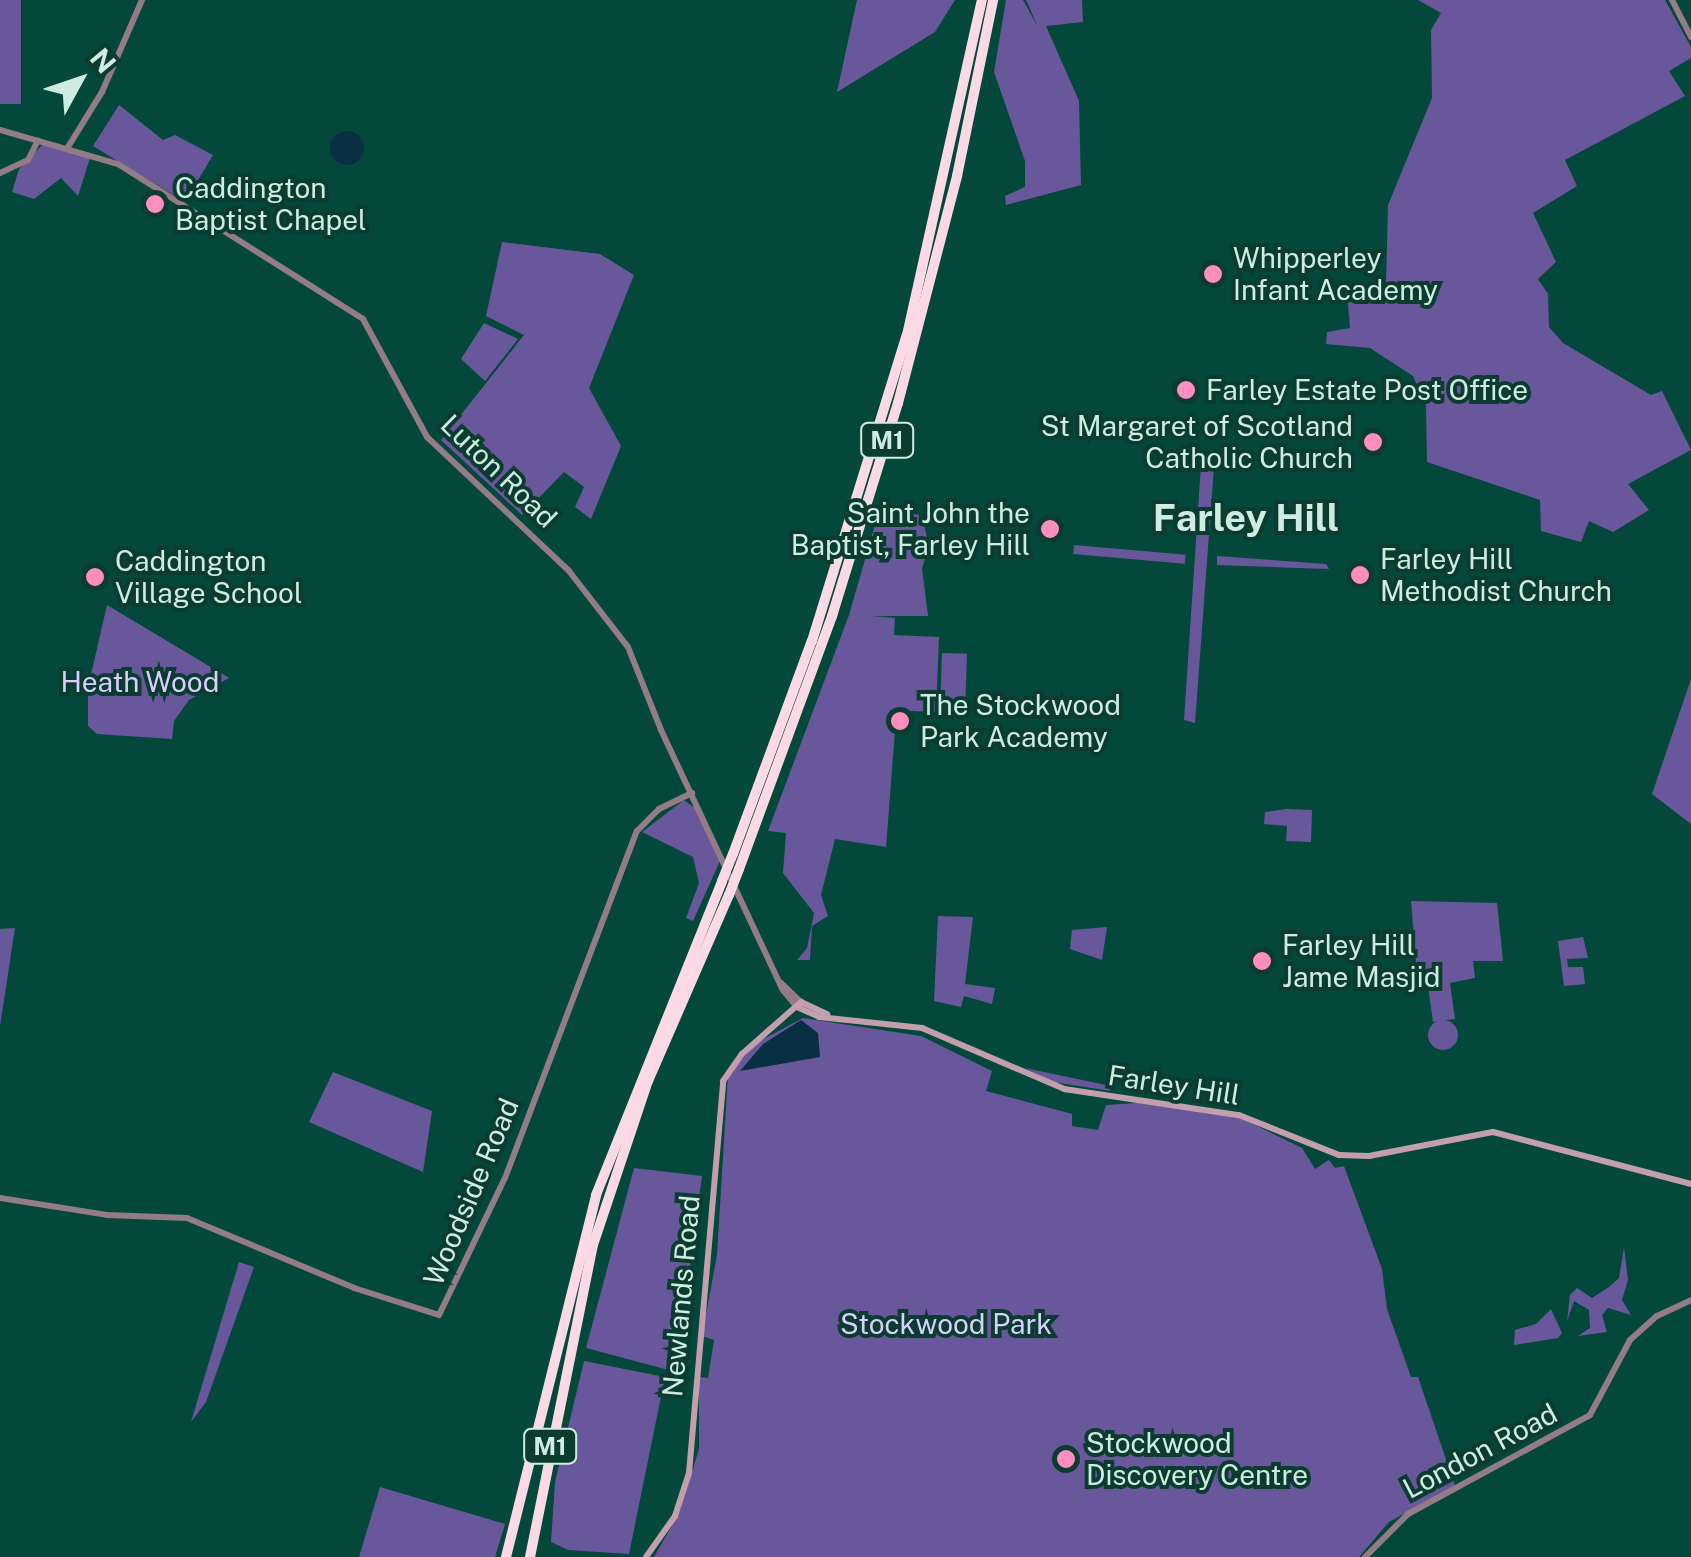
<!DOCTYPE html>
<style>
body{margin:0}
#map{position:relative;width:1691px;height:1557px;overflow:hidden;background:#03483a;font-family:"Public Sans",sans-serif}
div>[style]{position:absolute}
.green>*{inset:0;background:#68589b;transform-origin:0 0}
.round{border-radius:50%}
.water>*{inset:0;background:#083042}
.tertiary>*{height:6px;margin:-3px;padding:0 3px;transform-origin:3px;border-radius:3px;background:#937c85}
.secondary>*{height:6px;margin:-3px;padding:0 3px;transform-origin:3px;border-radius:3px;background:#c39fad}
.motorway>*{height:10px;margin:-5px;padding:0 5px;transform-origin:5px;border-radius:5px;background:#fbdae6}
.motorway-bridge>*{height:10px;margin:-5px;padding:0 5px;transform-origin:5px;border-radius:5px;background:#fbdae6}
.dots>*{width:28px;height:28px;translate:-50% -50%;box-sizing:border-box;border:5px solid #0c3c30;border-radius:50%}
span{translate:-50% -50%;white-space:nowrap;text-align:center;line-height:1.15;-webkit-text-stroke:8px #0c3c30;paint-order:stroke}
.shield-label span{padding:2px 8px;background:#0c3c30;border:2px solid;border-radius:8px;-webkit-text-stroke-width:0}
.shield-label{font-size:25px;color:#ceece2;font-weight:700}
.poi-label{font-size:28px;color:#ceece2}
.left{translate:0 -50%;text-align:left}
.right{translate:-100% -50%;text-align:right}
.street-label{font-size:28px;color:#ceece2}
.park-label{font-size:28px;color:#d8cfff}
.district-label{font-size:38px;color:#ceece2;font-weight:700}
.north{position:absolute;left:30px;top:30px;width:100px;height:100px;-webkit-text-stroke:8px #0c3c30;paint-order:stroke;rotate:50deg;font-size:28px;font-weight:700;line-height:40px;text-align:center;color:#ceece2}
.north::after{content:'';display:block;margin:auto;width:35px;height:45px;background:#ceece2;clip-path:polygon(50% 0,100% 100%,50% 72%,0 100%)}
</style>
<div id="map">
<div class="green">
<div style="left:0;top:0;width:21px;height:104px"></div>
<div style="clip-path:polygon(857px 0,955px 0,935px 32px,837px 92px)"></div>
<div style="clip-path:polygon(1006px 0,1023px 0,1038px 27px,1026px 0,1082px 0,1083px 22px,1046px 26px,1079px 101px,1081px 185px,1006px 205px,1005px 196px,1025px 187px,1025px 161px,994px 72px)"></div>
<div style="clip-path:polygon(1418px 0,1665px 0,1691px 47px,1691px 58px,1669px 71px,1685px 96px,1565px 160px,1577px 186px,1533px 213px,1556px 262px,1538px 279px,1548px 294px,1549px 327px,1563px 343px,1651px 395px,1662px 391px,1691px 450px,1628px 484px,1649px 510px,1613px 532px,1589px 521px,1581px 542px,1541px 531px,1540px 500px,1427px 462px,1426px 406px,1413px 376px,1370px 348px,1326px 344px,1327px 332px,1350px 328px,1347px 291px,1386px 285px,1388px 205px,1432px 98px,1431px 30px,1441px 13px)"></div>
<div style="clip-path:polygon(119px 105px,163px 140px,175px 135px,213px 155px,185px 202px,93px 146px)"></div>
<div style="clip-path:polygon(43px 144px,90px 158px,78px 196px,61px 178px,34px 199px,12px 192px,19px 169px)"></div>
<div style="clip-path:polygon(502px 242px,600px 254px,634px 275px,589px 388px,621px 446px,591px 519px,575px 507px,584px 487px,564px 472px,522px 515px,441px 440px,524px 335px,486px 316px)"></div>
<div style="clip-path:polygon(484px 323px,518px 339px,485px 381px,461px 359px)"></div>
<div style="clip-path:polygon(1201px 465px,1214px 467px,1195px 723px,1184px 720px)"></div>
<div style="clip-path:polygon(879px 511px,922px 515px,929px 547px,922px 568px,928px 616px,872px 616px,895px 618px,894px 635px,939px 637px,936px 712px,890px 710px,889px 730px,895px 731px,886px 847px,835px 839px,821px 895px,828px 916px,812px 926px,810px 960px,797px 960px,807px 948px,814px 913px,783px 873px,786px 833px,768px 831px,849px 615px)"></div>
<div style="left:1074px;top:545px;width:112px;height:9px;rotate:5deg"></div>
<div style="clip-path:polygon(1217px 556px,1326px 564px,1329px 569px,1217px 565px)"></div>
<div style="clip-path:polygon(107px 605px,229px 678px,189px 700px,174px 721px,172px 739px,97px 734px,88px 726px,88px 688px)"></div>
<div style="left:942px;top:653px;width:25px;height:46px;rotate:2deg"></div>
<div style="clip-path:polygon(1691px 679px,1691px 824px,1652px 794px)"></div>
<div style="clip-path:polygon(684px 800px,696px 809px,720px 861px,693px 921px,686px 918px,699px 883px,693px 857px,642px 832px)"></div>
<div style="clip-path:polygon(1287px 809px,1312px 810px,1311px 842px,1286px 841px,1287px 826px,1264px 824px,1265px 812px)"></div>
<div style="clip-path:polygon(1411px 901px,1497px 903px,1503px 961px,1473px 961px,1475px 978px,1450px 983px,1455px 1019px,1433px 1022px,1428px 986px,1418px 987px)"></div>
<div style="clip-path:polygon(938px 916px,973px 917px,965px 984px,995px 988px,992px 1004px,964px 996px,961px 1007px,934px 1001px)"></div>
<div style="clip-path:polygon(1107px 927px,1102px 960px,1070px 949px,1072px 930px)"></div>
<div style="clip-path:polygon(15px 928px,0 1026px,0 929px)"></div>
<div style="clip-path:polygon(1583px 937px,1588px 958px,1567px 959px,1568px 967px,1583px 967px,1585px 984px,1564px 986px,1558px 941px)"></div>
<div style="clip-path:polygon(803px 1018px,921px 1036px,992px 1071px,986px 1091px,1072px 1114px,1072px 1126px,1098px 1130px,1106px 1105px,1150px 1102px,1239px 1117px,1302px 1148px,1315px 1169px,1329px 1160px,1335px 1168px,1344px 1166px,1382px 1269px,1387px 1309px,1411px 1377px,1418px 1377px,1455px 1486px,1389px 1522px,1359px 1557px,654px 1557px,679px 1513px,699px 1449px,699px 1377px,708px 1378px,714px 1340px,702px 1336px,717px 1255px,728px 1075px,756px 1043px)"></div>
<div class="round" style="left:1428px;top:1020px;width:30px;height:30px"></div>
<div style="clip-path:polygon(1025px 1068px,1106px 1085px,1111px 1091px,1053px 1082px)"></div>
<div style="clip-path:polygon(333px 1072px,432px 1111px,423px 1172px,309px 1122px)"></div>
<div style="clip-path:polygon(634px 1168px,702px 1176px,676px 1372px,586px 1348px)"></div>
<div style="clip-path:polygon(1624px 1247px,1628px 1280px,1622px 1300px,1631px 1315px,1608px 1308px,1602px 1315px,1607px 1332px,1578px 1336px,1590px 1328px,1589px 1310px,1574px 1301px,1567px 1321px,1570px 1295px,1577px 1288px,1592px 1298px,1609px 1287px,1619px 1278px)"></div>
<div style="clip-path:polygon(239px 1262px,254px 1267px,206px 1402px,191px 1422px)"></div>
<div style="clip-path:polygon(1551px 1309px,1562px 1333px,1558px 1338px,1514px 1345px,1515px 1330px,1536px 1324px)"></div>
<div style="clip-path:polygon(584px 1361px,665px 1377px,629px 1554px,568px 1550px,551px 1542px,555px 1482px)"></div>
<div style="clip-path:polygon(380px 1487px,505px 1524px,495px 1557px,359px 1557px)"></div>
</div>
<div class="water">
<div class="round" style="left:330px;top:131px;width:34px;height:34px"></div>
<div style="clip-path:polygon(801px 1020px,818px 1033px,820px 1057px,740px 1071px,763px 1044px)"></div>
</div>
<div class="tertiary">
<div style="left:1672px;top:0;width:42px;rotate:62.8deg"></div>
<div style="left:0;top:130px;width:123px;rotate:16.1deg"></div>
<div style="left:118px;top:164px;width:290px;rotate:32.3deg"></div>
<div style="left:363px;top:319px;width:134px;rotate:61.5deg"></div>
<div style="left:427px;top:437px;width:195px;rotate:43.3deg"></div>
<div style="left:569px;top:571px;width:96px;rotate:52.2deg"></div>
<div style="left:628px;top:647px;width:89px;rotate:68.3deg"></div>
<div style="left:661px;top:730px;width:287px;rotate:64.9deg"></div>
<div style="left:783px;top:990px;width:22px;rotate:51deg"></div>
<div style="left:68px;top:147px;width:65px;rotate:-58.3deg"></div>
<div style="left:102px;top:92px;width:100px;rotate:-66.5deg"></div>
<div style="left:0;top:173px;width:31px;rotate:-25deg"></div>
<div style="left:28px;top:160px;width:22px;rotate:-63deg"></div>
<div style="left:781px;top:983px;width:28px;rotate:44deg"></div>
<div style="left:0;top:1198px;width:108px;rotate:9deg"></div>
<div style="left:107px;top:1215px;width:80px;rotate:2.1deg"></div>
<div style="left:187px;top:1218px;width:181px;rotate:22.7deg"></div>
<div style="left:354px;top:1288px;width:89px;rotate:17.6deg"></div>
<div style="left:439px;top:1315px;width:152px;rotate:-64.3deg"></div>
<div style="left:505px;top:1178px;width:371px;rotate:-69.2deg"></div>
<div style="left:637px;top:831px;width:31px;rotate:-45deg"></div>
<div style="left:659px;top:809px;width:37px;rotate:-26deg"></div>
<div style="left:1365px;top:1557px;width:61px;rotate:-45deg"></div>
<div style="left:1408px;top:1514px;width:207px;rotate:-28.5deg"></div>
<div style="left:1590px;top:1415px;width:85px;rotate:-61.9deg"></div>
<div style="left:1630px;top:1340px;width:36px;rotate:-42deg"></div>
<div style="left:1657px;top:1316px;width:38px;rotate:-25deg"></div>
</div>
<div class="secondary">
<div style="left:797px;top:1007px;width:24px;rotate:24deg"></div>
<div style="left:819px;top:1017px;width:104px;rotate:6.1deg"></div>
<div style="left:922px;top:1028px;width:155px;rotate:23.2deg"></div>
<div style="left:1064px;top:1089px;width:177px;rotate:8.5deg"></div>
<div style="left:1239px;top:1115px;width:108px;rotate:21.8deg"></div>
<div style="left:1339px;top:1155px;width:30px;rotate:2deg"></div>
<div style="left:1369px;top:1156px;width:126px;rotate:-11deg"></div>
<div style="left:1493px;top:1132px;width:205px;rotate:14.7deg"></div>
<div style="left:646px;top:1557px;width:50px;rotate:-54.7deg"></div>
<div style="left:675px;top:1516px;width:45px;rotate:-72deg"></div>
<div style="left:689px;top:1473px;width:393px;rotate:-85deg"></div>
<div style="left:723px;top:1081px;width:33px;rotate:-55deg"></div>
<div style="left:742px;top:1054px;width:79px;rotate:-41.4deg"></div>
<div style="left:801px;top:1002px;width:29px;rotate:25deg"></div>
</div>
<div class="motorway">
<div style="left:733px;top:854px;width:227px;rotate:-69.7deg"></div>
<div style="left:812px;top:641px;width:320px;rotate:-72.8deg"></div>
<div style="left:907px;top:335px;width:343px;rotate:-77.4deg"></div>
<div style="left:739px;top:869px;width:270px;rotate:-69.8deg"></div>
<div style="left:832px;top:616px;width:223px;rotate:-72.8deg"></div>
<div style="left:898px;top:403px;width:235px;rotate:-75.4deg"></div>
<div style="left:957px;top:176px;width:180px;rotate:-78.4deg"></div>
<div style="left:506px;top:1557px;width:373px;rotate:-76deg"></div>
<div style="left:596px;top:1195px;width:338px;rotate:-68.1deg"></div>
<div style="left:530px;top:1557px;width:318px;rotate:-78.6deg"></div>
<div style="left:593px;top:1245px;width:173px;rotate:-71.5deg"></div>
<div style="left:648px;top:1081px;width:203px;rotate:-66.5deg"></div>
</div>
<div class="motorway-bridge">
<div style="left:722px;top:881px;width:29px;rotate:-68deg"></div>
<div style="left:729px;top:895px;width:28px;rotate:-69deg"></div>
</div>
<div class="dots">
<div style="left:155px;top:204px;background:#fd8ebf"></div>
<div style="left:1213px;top:274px;background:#fd8ebf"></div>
<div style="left:1186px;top:390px;background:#fd8ebf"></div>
<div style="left:1373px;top:442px;background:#fd8ebf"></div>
<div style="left:1050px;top:529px;background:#fd8ebf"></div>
<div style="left:1360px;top:575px;background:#fd8ebf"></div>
<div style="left:95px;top:577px;background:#fd8ebf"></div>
<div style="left:900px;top:721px;background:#fd8ebf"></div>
<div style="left:1262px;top:961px;background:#fd8ebf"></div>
<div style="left:1066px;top:1459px;background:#fd8ebf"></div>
</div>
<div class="shield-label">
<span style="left:887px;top:440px">M1</span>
<span style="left:550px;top:1446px">M1</span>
</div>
<div class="poi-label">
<span class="left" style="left:175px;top:204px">Caddington<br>Baptist Chapel</span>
<span class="left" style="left:1233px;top:274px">Whipperley<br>Infant Academy</span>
<span class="left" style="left:1206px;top:390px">Farley Estate Post Office</span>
<span class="right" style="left:1353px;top:442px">St Margaret of Scotland<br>Catholic Church</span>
<span class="right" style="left:1030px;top:529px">Saint John the<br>Baptist, Farley Hill</span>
<span class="left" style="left:1380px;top:575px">Farley Hill<br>Methodist Church</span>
<span class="left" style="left:115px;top:577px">Caddington<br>Village School</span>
<span class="left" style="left:920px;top:721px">The Stockwood<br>Park Academy</span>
<span class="left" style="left:1282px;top:961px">Farley Hill<br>Jame Masjid</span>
<span class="left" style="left:1086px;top:1459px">Stockwood<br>Discovery Centre</span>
</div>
<div class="street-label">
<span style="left:499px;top:471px;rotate:44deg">Luton Road</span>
<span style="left:1174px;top:1085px;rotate:9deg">Farley Hill</span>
<span style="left:471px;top:1192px;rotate:-67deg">Woodside Road</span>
<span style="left:681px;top:1296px;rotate:-85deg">Newlands Road</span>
<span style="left:1480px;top:1451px;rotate:-28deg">London Road</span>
</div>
<div class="park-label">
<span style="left:140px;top:682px">Heath Wood</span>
<span style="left:946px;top:1324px">Stockwood Park</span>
</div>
<div class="district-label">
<span style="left:1246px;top:518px">Farley Hill</span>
</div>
<div class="north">N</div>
</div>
